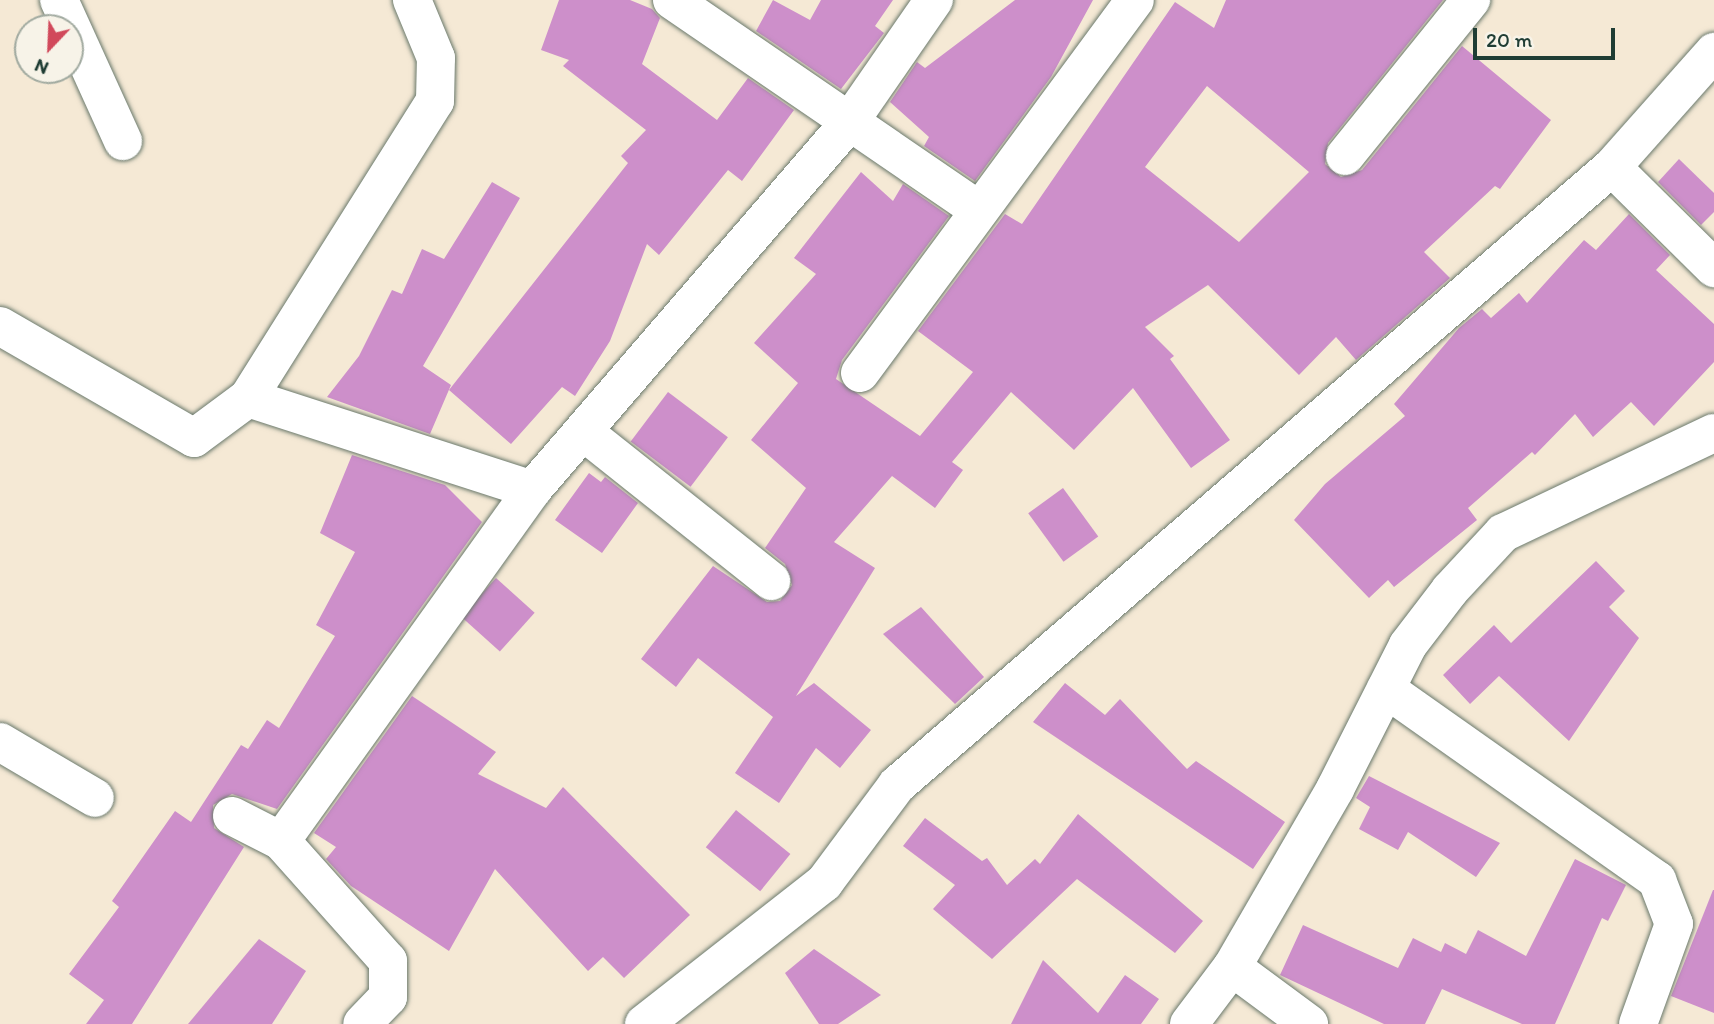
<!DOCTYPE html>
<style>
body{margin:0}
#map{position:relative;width:1714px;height:1024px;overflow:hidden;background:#f5e9d5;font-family:Itim,sans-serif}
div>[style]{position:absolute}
.building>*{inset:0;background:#cd8fca;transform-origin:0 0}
.roads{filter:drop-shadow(0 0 2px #6a796c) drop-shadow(0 0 2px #6a796c)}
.minor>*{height:38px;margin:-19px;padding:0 19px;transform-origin:19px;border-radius:19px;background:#fff}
span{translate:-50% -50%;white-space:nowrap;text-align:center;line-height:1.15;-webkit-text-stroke:5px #f7f3e8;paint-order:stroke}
.north{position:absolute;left:14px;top:14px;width:70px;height:70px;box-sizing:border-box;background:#f7f3e8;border:2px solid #a1aaa0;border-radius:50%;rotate:203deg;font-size:19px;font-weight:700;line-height:28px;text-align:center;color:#1f3d34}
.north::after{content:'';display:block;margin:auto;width:24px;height:32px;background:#d1495b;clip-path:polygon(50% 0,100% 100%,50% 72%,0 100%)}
.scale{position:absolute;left:1473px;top:28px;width:142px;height:32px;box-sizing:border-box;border:4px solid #1f3d34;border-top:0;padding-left:9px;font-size:21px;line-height:24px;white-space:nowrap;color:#1f3d34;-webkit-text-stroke:5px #f7f3e8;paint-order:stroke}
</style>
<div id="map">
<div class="building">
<div style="clip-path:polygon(559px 0,630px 0,652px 9px,660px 18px,642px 64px,717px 120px,748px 78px,794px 110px,742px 181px,728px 170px,659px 255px,647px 244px,610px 341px,575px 396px,562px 387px,511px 444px,449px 390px,628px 163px,621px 156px,646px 130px,563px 66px,569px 60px,541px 50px)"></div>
<div style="clip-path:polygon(773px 0,810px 20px,821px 0,893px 0,875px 26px,884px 33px,841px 89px,756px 31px)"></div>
<div style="clip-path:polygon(1015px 0,1093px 0,1051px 77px,975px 181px,924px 146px,929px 137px,890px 102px,917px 62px,925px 68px)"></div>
<div style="clip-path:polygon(evenodd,1226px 0,1443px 0,1328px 143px,1325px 164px,1341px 177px,1362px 170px,1462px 46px,1551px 120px,1500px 189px,1495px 186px,1424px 252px,1450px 278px,1356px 360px,1336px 337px,1299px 375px,1208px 285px,1145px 327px,1174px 356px,1170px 359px,1230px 440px,1191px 468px,1133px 388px,1074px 450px,1011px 392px,952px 462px,963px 470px,935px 508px,892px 476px,834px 542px,875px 568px,796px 696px,814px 683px,871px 730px,840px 768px,816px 748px,779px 803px,735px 773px,773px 717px,698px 658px,676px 687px,641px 659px,713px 566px,767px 602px,780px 601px,792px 585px,785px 564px,765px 548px,806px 488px,751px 440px,798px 383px,754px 343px,816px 274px,794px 258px,861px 172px,893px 201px,903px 184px,949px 216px,842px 360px,836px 379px,920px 436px,973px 372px,918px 331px,1005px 214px,1022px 224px,1175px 2px,1214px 28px,1226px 0,1207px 86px,1309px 172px,1239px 242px,1145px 167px,1207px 86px)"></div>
<div style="clip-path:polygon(1679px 159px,1714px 193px,1714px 212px,1701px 225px,1658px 182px)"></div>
<div style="clip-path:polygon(492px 182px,520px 198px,423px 366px,451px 385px,430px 434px,327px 397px,359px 356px,392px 290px,402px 294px,422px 249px,444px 259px)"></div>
<div style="clip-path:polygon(1629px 214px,1670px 255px,1656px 270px,1714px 324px,1714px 362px,1654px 426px,1631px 402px,1593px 437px,1575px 414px,1535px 455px,1532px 452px,1468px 508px,1477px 520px,1394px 587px,1388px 580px,1369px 598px,1294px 520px,1325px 484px,1405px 416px,1394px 404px,1459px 328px,1482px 309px,1491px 318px,1519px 293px,1527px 303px,1584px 240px,1596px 250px)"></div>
<div style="left:668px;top:392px;width:75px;height:62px;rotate:37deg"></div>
<div style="clip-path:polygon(352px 455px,445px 485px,482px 522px,277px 809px,232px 794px,213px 805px,214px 828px,244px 847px,132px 1024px,86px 1024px,104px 1000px,69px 974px,119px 907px,112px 901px,175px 811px,191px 822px,241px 745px,248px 749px,267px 720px,279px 728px,335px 636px,316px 625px,355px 552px,320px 533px)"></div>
<div style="clip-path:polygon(589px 473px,601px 482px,605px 477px,638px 503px,602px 553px,555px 520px)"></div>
<div style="left:1063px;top:488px;width:60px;height:43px;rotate:54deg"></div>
<div style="clip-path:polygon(1596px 561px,1625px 591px,1609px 607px,1639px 638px,1569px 741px,1499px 676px,1470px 704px,1443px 675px,1494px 625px,1511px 643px)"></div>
<div style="left:496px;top:578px;width:52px;height:52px;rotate:42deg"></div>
<div style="clip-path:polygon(921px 607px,984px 677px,955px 704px,883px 634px)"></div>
<div style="clip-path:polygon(1065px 683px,1105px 715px,1120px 699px,1187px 769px,1196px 761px,1285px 822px,1253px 869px,1033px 722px)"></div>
<div style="clip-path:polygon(412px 696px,496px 752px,478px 774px,546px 808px,563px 787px,690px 915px,624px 978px,603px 957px,588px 971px,495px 869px,449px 951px,351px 886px,326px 859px,336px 847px,314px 833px)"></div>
<div style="clip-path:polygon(1369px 776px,1500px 843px,1476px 877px,1408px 832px,1398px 850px,1359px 829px,1370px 807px,1356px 798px)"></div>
<div style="left:736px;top:810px;width:70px;height:48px;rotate:39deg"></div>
<div style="clip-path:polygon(1078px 814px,1203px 921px,1175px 953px,1077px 879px,992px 959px,933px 909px,955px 885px,903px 846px,925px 818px,982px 861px,987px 858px,1007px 885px,1035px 859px,1040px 864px)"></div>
<div style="clip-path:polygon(1575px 859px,1626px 885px,1608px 921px,1602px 918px,1555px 1024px,1522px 1024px,1442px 989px,1425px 1024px,1384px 1024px,1280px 975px,1303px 925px,1398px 968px,1413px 938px,1441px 952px,1445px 943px,1466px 954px,1478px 930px,1526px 956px)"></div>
<div style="clip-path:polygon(1713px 890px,1714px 890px,1714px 1013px,1671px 996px)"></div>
<div style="clip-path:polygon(259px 939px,306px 971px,272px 1024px,188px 1024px)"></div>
<div style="clip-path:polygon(814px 949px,881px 995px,838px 1024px,819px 1024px,785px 973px)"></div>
<div style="clip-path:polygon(1043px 960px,1098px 1013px,1125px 975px,1159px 999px,1141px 1024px,1011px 1024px)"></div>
</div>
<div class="roads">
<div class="minor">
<div style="left:59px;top:0;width:155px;rotate:65.6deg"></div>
<div style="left:672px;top:0;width:372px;rotate:34.4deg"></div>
<div style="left:1345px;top:156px;width:201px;rotate:-51.1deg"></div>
<div style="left:1612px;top:167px;width:154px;rotate:-48.4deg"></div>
<div style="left:0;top:326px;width:224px;rotate:30deg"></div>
<div style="left:194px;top:438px;width:67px;rotate:-36.5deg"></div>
<div style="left:248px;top:398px;width:351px;rotate:-57.8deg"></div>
<div style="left:435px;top:101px;width:43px;rotate:-88.7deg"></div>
<div style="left:436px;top:58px;width:63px;rotate:-112.5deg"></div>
<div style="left:860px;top:373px;width:463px;rotate:-53.6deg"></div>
<div style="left:248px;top:398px;width:299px;rotate:17.9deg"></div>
<div style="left:585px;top:433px;width:238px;rotate:38.5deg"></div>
<div style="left:1386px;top:689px;width:332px;rotate:35.2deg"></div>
<div style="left:1657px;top:880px;width:47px;rotate:68.9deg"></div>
<div style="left:1674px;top:924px;width:106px;rotate:109.8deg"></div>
<div style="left:0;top:742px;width:110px;rotate:30.5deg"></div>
<div style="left:232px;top:816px;width:55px;rotate:27deg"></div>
<div style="left:281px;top:841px;width:161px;rotate:48.3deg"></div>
<div style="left:388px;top:961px;width:36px;rotate:90deg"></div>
<div style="left:388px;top:997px;width:37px;rotate:134deg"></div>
<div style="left:281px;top:841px;width:432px;rotate:-54.4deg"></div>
<div style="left:532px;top:490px;width:484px;rotate:-49.2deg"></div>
<div style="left:848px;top:124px;width:151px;rotate:-55.3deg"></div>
<div style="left:1232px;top:967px;width:96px;rotate:36.5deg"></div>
<div style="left:644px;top:1024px;width:229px;rotate:-38.1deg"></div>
<div style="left:824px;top:883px;width:122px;rotate:-53.3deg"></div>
<div style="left:897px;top:785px;width:945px;rotate:-40.84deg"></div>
<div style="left:1612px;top:167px;width:144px;rotate:44.7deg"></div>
<div style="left:1189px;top:1024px;width:71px;rotate:-53deg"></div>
<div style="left:1232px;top:967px;width:206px;rotate:-59.9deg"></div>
<div style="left:1335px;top:789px;width:161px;rotate:-63.1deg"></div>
<div style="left:1408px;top:645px;width:69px;rotate:-52.6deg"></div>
<div style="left:1450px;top:590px;width:78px;rotate:-47.1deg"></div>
<div style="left:1503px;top:533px;width:233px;rotate:-25.4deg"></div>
</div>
</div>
<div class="north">N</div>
<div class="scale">20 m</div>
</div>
